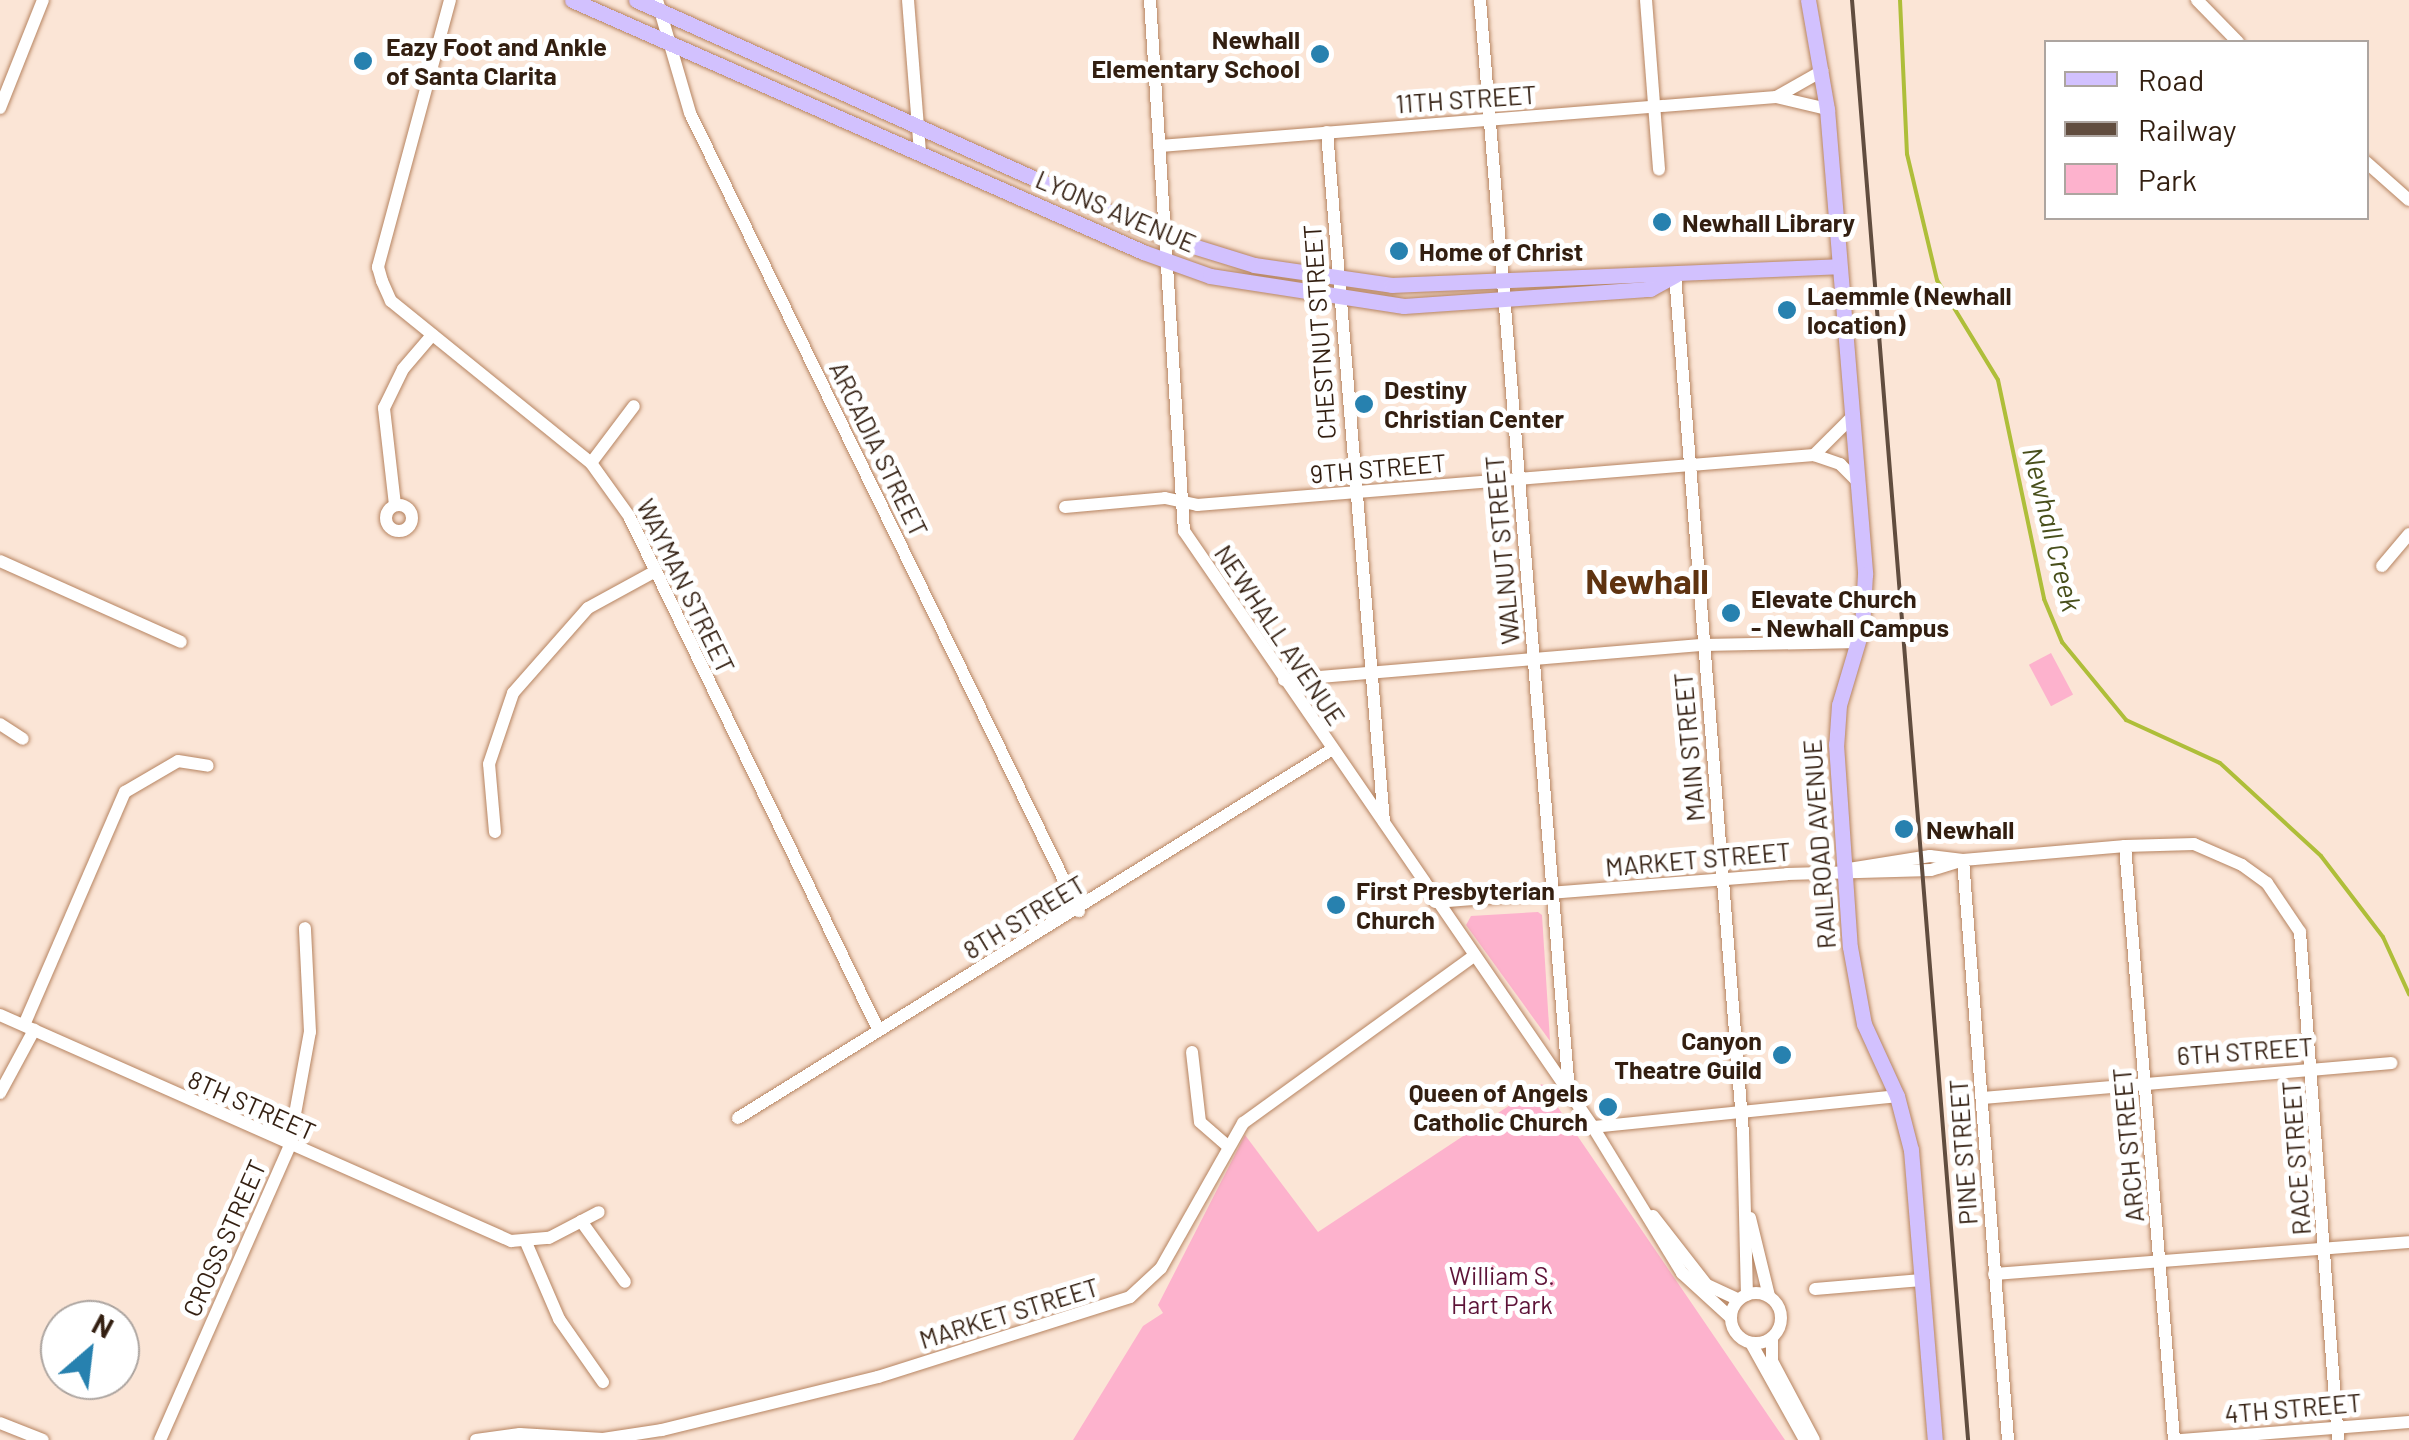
<!DOCTYPE html>
<style>
body{margin:0}
#map{position:relative;width:2409px;height:1440px;overflow:hidden;background:#fbe5d6;font-family:Barlow,sans-serif}
div>[style]{position:absolute}
.green>*{inset:0;background:#fdb2cd;transform-origin:0 0}
.stream>*{height:4px;margin:-2px;padding:0 2px;transform-origin:2px;border-radius:2px;background:#aebe39}
.roads{filter:drop-shadow(0 0 2px #b68461) drop-shadow(0 0 2px #b68461)}
.minor>*{height:12px;margin:-6px;padding:0 6px;transform-origin:6px;border-radius:6px;background:#fff}
.minor>.ring{margin:-6px;padding:0;box-sizing:content-box;background:none;border:12px solid #fff;border-radius:50%}
.major>*{height:15px;margin:-7.5px;padding:0 7.5px;transform-origin:7.5px;border-radius:7.5px;background:#d2c1fe}
.rail>*{height:4px;margin:-2px;padding:0 2px;transform-origin:2px;border-radius:2px;background:#614d3f}
.dots>*{width:28px;height:28px;translate:-50% -50%;box-sizing:border-box;border:5px solid #fff;border-radius:50%}
span{translate:-50% -50%;white-space:nowrap;text-align:center;line-height:1.15;-webkit-text-stroke:10px #fff;paint-order:stroke}
.poi-label{font-size:25px;color:#331f11;font-weight:700}
.right{translate:-100% -50%;text-align:right}
.left{translate:0 -50%;text-align:left}
.street-label{font-size:25px;color:#331f11}
.park-label{font-size:25px;color:#5d1337}
.water-label{font-size:28px;color:#484f1b;font-style:italic}
.district-label{font-size:35px;color:#5f3310;font-weight:700}
.legend{position:absolute;left:2044px;top:40px;width:325px;height:180px;box-sizing:border-box;background:#fff;border:2px solid #ada5a0;margin:0;padding:12px 18px;list-style:none;font-size:30px;color:#331f11}
.legend li{display:flex;align-items:center;gap:20px;height:50px}
.legend b{width:50px;border:2px solid #ada5a0}
.north{position:absolute;left:40px;top:1300px;width:100px;height:100px;box-sizing:border-box;background:#fff;border:2px solid #ada5a0;border-radius:50%;rotate:28deg;font-size:28px;font-weight:700;line-height:40px;text-align:center;color:#331f11}
.north::after{content:'';display:block;margin:auto;width:35px;height:45px;background:#2781af;clip-path:polygon(50% 0,100% 100%,50% 72%,0 100%)}
</style>
<div id="map">
<div class="green">
<div style="left:2051px;top:653px;width:47px;height:25px;rotate:62deg"></div>
<div style="clip-path:polygon(1538px 912px,1542px 915px,1550px 1041px,1466px 925px,1471px 916px)"></div>
<div style="clip-path:polygon(1542px 1084px,1785px 1440px,1073px 1440px,1143px 1326px,1163px 1313px,1158px 1305px,1245px 1135px,1318px 1232px)"></div>
</div>
<div class="stream">
<div style="left:1900px;top:0;width:154px;rotate:87.4deg"></div>
<div style="left:1907px;top:154px;width:130px;rotate:76.6deg"></div>
<div style="left:1937px;top:280px;width:117px;rotate:58.6deg"></div>
<div style="left:1998px;top:380px;width:224px;rotate:78.1deg"></div>
<div style="left:2044px;top:599px;width:47px;rotate:67.3deg"></div>
<div style="left:2062px;top:642px;width:101px;rotate:50.6deg"></div>
<div style="left:2126px;top:720px;width:103px;rotate:24.6deg"></div>
<div style="left:2220px;top:763px;width:137px;rotate:42.6deg"></div>
<div style="left:2321px;top:856px;width:102px;rotate:52.6deg"></div>
<div style="left:2383px;top:937px;width:63px;rotate:65.5deg"></div>
</div>
<div class="roads">
<div class="minor">
<div style="left:450px;top:0;width:277px;rotate:105.1deg"></div>
<div style="left:378px;top:267px;width:15px;rotate:74deg"></div>
<div style="left:382px;top:281px;width:22px;rotate:66deg"></div>
<div style="left:391px;top:301px;width:257px;rotate:39deg"></div>
<div style="left:591px;top:463px;width:65px;rotate:54.4deg"></div>
<div style="left:629px;top:516px;width:572px;rotate:64.11deg"></div>
<div style="left:657px;top:0;width:118px;rotate:73.7deg"></div>
<div style="left:690px;top:113px;width:888px;rotate:64.01deg"></div>
<div style="left:908px;top:0;width:152px;rotate:85.5deg"></div>
<div style="left:1150px;top:0;width:532px;rotate:86.34deg"></div>
<div style="left:1184px;top:531px;width:723px;rotate:55.54deg"></div>
<div style="left:1593px;top:1127px;width:171px;rotate:58.6deg"></div>
<div style="left:1682px;top:1273px;width:65px;rotate:42.5deg"></div>
<div style="left:1480px;top:0;width:1097px;rotate:85.34deg"></div>
<div style="left:1646px;top:0;width:170px;rotate:85.6deg"></div>
<div style="left:2197px;top:0;width:59px;rotate:45.7deg"></div>
<div style="left:1778px;top:96px;width:51px;rotate:-29.6deg"></div>
<div style="left:0;top:108px;width:116px;rotate:-68.3deg"></div>
<div style="left:1327px;top:132px;width:692px;rotate:85.28deg"></div>
<div style="left:1160px;top:146px;width:618px;rotate:-4.55deg"></div>
<div style="left:1776px;top:97px;width:52px;rotate:13.2deg"></div>
<div style="left:2366px;top:162px;width:57px;rotate:41.5deg"></div>
<div style="left:1675px;top:275px;width:861px;rotate:85.47deg"></div>
<div style="left:1743px;top:1133px;width:162px;rotate:88.6deg"></div>
<div style="left:1814px;top:455px;width:51px;rotate:-45deg"></div>
<div style="left:591px;top:463px;width:71px;rotate:-53deg"></div>
<div class="ring" style="left:386px;top:505px;width:14px;height:14px"></div>
<div style="left:395px;top:505px;width:98px;rotate:-96.5deg"></div>
<div style="left:384px;top:408px;width:43px;rotate:-64deg"></div>
<div style="left:403px;top:369px;width:45px;rotate:-49.5deg"></div>
<div style="left:1065px;top:507px;width:100px;rotate:-5.1deg"></div>
<div style="left:1165px;top:498px;width:33px;rotate:12deg"></div>
<div style="left:1197px;top:505px;width:619px;rotate:-4.63deg"></div>
<div style="left:1814px;top:455px;width:28px;rotate:19deg"></div>
<div style="left:1840px;top:464px;width:23px;rotate:45deg"></div>
<div style="left:0;top:561px;width:198px;rotate:24.1deg"></div>
<div style="left:2382px;top:566px;width:42px;rotate:-49.8deg"></div>
<div style="left:1284px;top:680px;width:421px;rotate:-4.8deg"></div>
<div style="left:1704px;top:645px;width:155px;rotate:-1.1deg"></div>
<div style="left:0;top:724px;width:27px;rotate:33deg"></div>
<div style="left:495px;top:832px;width:68px;rotate:-95deg"></div>
<div style="left:489px;top:764px;width:75px;rotate:-71.3deg"></div>
<div style="left:513px;top:693px;width:113px;rotate:-48.6deg"></div>
<div style="left:588px;top:608px;width:75px;rotate:-28.6deg"></div>
<div style="left:2125px;top:846px;width:596px;rotate:85.28deg"></div>
<div style="left:1963px;top:860px;width:582px;rotate:85.56deg"></div>
<div style="left:1849px;top:869px;width:82px;rotate:-9.1deg"></div>
<div style="left:1930px;top:856px;width:33px;rotate:7deg"></div>
<div style="left:1435px;top:902px;width:353px;rotate:-4.5deg"></div>
<div style="left:1787px;top:874px;width:144px;rotate:-1.6deg"></div>
<div style="left:1931px;top:870px;width:34px;rotate:-17deg"></div>
<div style="left:1963px;top:860px;width:163px;rotate:-4.9deg"></div>
<div style="left:2125px;top:846px;width:69px;rotate:-1.7deg"></div>
<div style="left:2194px;top:844px;width:52px;rotate:23.6deg"></div>
<div style="left:2242px;top:865px;width:31px;rotate:36deg"></div>
<div style="left:2267px;top:883px;width:59px;rotate:56deg"></div>
<div style="left:2300px;top:932px;width:509px;rotate:85.72deg"></div>
<div style="left:0;top:1015px;width:559px;rotate:23.86deg"></div>
<div style="left:511px;top:1241px;width:38px;rotate:-5deg"></div>
<div style="left:549px;top:1238px;width:56px;rotate:-27.5deg"></div>
<div style="left:24px;top:1025px;width:254px;rotate:-66.6deg"></div>
<div style="left:125px;top:792px;width:61px;rotate:-30.3deg"></div>
<div style="left:178px;top:761px;width:30px;rotate:9deg"></div>
<div style="left:1192px;top:1052px;width:70px;rotate:83.5deg"></div>
<div style="left:1200px;top:1122px;width:35px;rotate:41deg"></div>
<div style="left:0;top:1093px;width:72px;rotate:-61.6deg"></div>
<div style="left:1983px;top:1098px;width:410px;rotate:-4.9deg"></div>
<div style="left:738px;top:1118px;width:698px;rotate:-31.82deg"></div>
<div style="left:1593px;top:1127px;width:306px;rotate:-5.8deg"></div>
<div style="left:1653px;top:1216px;width:88px;rotate:52deg"></div>
<div style="left:1707px;top:1285px;width:35px;rotate:25deg"></div>
<div style="left:1750px;top:1218px;width:80px;rotate:76.3deg"></div>
<div style="left:581px;top:1221px;width:75px;rotate:54.2deg"></div>
<div style="left:525px;top:1240px;width:86px;rotate:66.7deg"></div>
<div style="left:559px;top:1319px;width:77px;rotate:55.1deg"></div>
<div style="left:1994px;top:1274px;width:416px;rotate:-4.4deg"></div>
<div style="left:1815px;top:1289px;width:107px;rotate:-4.8deg"></div>
<div class="ring" style="left:1731px;top:1293px;width:38px;height:38px"></div>
<div style="left:1772px;top:1338px;width:23px;rotate:90deg"></div>
<div style="left:1772px;top:1361px;width:89px;rotate:62deg"></div>
<div style="left:1751px;top:1343px;width:111px;rotate:60.9deg"></div>
<div style="left:0;top:1423px;width:46px;rotate:21.6deg"></div>
<div style="left:160px;top:1440px;width:320px;rotate:-66.2deg"></div>
<div style="left:289px;top:1147px;width:117px;rotate:-79.7deg"></div>
<div style="left:310px;top:1032px;width:104px;rotate:-92.8deg"></div>
<div style="left:476px;top:1440px;width:44px;rotate:-7.8deg"></div>
<div style="left:520px;top:1434px;width:83px;rotate:3.4deg"></div>
<div style="left:603px;top:1439px;width:60px;rotate:-8.7deg"></div>
<div style="left:662px;top:1430px;width:222px;rotate:-13.8deg"></div>
<div style="left:878px;top:1377px;width:264px;rotate:-17.6deg"></div>
<div style="left:1130px;top:1297px;width:42px;rotate:-43.1deg"></div>
<div style="left:1161px;top:1268px;width:167px;rotate:-60.5deg"></div>
<div style="left:1243px;top:1123px;width:283px;rotate:-35.9deg"></div>
<div style="left:2181px;top:1440px;width:229px;rotate:-4.5deg"></div>
</div>
<div class="major">
<div style="left:572px;top:0;width:624px;rotate:23.81deg"></div>
<div style="left:1143px;top:252px;width:71px;rotate:19.7deg"></div>
<div style="left:1210px;top:276px;width:196px;rotate:8.8deg"></div>
<div style="left:1404px;top:306px;width:247px;rotate:-4deg"></div>
<div style="left:1650px;top:289px;width:29px;rotate:-29deg"></div>
<div style="left:636px;top:0;width:582px;rotate:24.14deg"></div>
<div style="left:1167px;top:238px;width:91px;rotate:17.2deg"></div>
<div style="left:1254px;top:265px;width:139px;rotate:8.2deg"></div>
<div style="left:1392px;top:285px;width:445px;rotate:-2.4deg"></div>
<div style="left:1808px;top:0;width:111px;rotate:80.1deg"></div>
<div style="left:1827px;top:109px;width:467px;rotate:85.3deg"></div>
<div style="left:1865px;top:574px;width:54px;rotate:93.2deg"></div>
<div style="left:1862px;top:628px;width:80px;rotate:106.6deg"></div>
<div style="left:1839px;top:705px;width:39px;rotate:94deg"></div>
<div style="left:1836px;top:744px;width:203px;rotate:86.1deg"></div>
<div style="left:1850px;top:947px;width:78px;rotate:79.7deg"></div>
<div style="left:1864px;top:1024px;width:79px;rotate:65.4deg"></div>
<div style="left:1897px;top:1096px;width:56px;rotate:75.5deg"></div>
<div style="left:1911px;top:1150px;width:291px;rotate:85.3deg"></div>
</div>
</div>
<div class="rail">
<div style="left:1852px;top:0;width:1445px;rotate:85.39deg"></div>
</div>
<div class="dots">
<div style="left:1320px;top:54px;background:#2781af"></div>
<div style="left:363px;top:61px;background:#2781af"></div>
<div style="left:1662px;top:222px;background:#2781af"></div>
<div style="left:1399px;top:251px;background:#2781af"></div>
<div style="left:1787px;top:310px;background:#2781af"></div>
<div style="left:1364px;top:404px;background:#2781af"></div>
<div style="left:1731px;top:613px;background:#2781af"></div>
<div style="left:1904px;top:829px;background:#2781af"></div>
<div style="left:1336px;top:905px;background:#2781af"></div>
<div style="left:1782px;top:1055px;background:#2781af"></div>
<div style="left:1608px;top:1107px;background:#2781af"></div>
</div>
<div class="poi-label">
<span class="right" style="left:1300px;top:54px">Newhall<br>Elementary School</span>
<span class="left" style="left:386px;top:61px">Eazy Foot and Ankle<br>of Santa Clarita</span>
<span class="left" style="left:1682px;top:222px">Newhall Library</span>
<span class="left" style="left:1419px;top:251px">Home of Christ</span>
<span class="left" style="left:1807px;top:310px">Laemmle (Newhall<br>location)</span>
<span class="left" style="left:1384px;top:404px">Destiny<br>Christian Center</span>
<span class="left" style="left:1751px;top:613px">Elevate Church<br>- Newhall Campus</span>
<span class="left" style="left:1926px;top:829px">Newhall</span>
<span class="left" style="left:1356px;top:905px">First Presbyterian<br>Church</span>
<span class="right" style="left:1762px;top:1055px">Canyon<br>Theatre Guild</span>
<span class="right" style="left:1588px;top:1107px">Queen of Angels<br>Catholic Church</span>
</div>
<div class="street-label">
<span style="left:1466px;top:99px;rotate:-4deg">11TH STREET</span>
<span style="left:1116px;top:211px;rotate:23deg">LYONS AVENUE</span>
<span style="left:1319px;top:332px;rotate:-94deg">CHESTNUT STREET</span>
<span style="left:879px;top:449px;rotate:64deg">ARCADIA STREET</span>
<span style="left:1378px;top:468px;rotate:-5deg">9TH STREET</span>
<span style="left:1502px;top:550px;rotate:-95deg">WALNUT STREET</span>
<span style="left:686px;top:586px;rotate:64deg">WAYMAN STREET</span>
<span style="left:1280px;top:635px;rotate:56deg">NEWHALL AVENUE</span>
<span style="left:1689px;top:747px;rotate:-95deg">MAIN STREET</span>
<span style="left:1819px;top:844px;rotate:-94deg">RAILROAD AVENUE</span>
<span style="left:1698px;top:859px;rotate:-5deg">MARKET STREET</span>
<span style="left:1024px;top:917px;rotate:-31deg">8TH STREET</span>
<span style="left:2245px;top:1051px;rotate:-4deg">6TH STREET</span>
<span style="left:252px;top:1105px;rotate:24deg">8TH STREET</span>
<span style="left:2128px;top:1145px;rotate:-95deg">ARCH STREET</span>
<span style="left:1963px;top:1152px;rotate:-94deg">PINE STREET</span>
<span style="left:2296px;top:1158px;rotate:-94deg">RACE STREET</span>
<span style="left:224px;top:1238px;rotate:-66deg">CROSS STREET</span>
<span style="left:1009px;top:1313px;rotate:-17deg">MARKET STREET</span>
<span style="left:2293px;top:1408px;rotate:-5deg">4TH STREET</span>
</div>
<div class="park-label">
<span style="left:1502px;top:1290px">William S.<br>Hart Park</span>
</div>
<div class="water-label">
<span style="left:2053px;top:529px;rotate:76deg">Newhall Creek</span>
</div>
<div class="district-label">
<span style="left:1647px;top:580px">Newhall</span>
</div>
<ul class="legend">
<li><b style="height:12px;background:#d2c1fe"></b>Road</li>
<li><b style="height:12px;background:#614d3f"></b>Railway</li>
<li><b style="height:28px;background:#fdb2cd"></b>Park</li>
</ul>
<div class="north">N</div>
</div>
